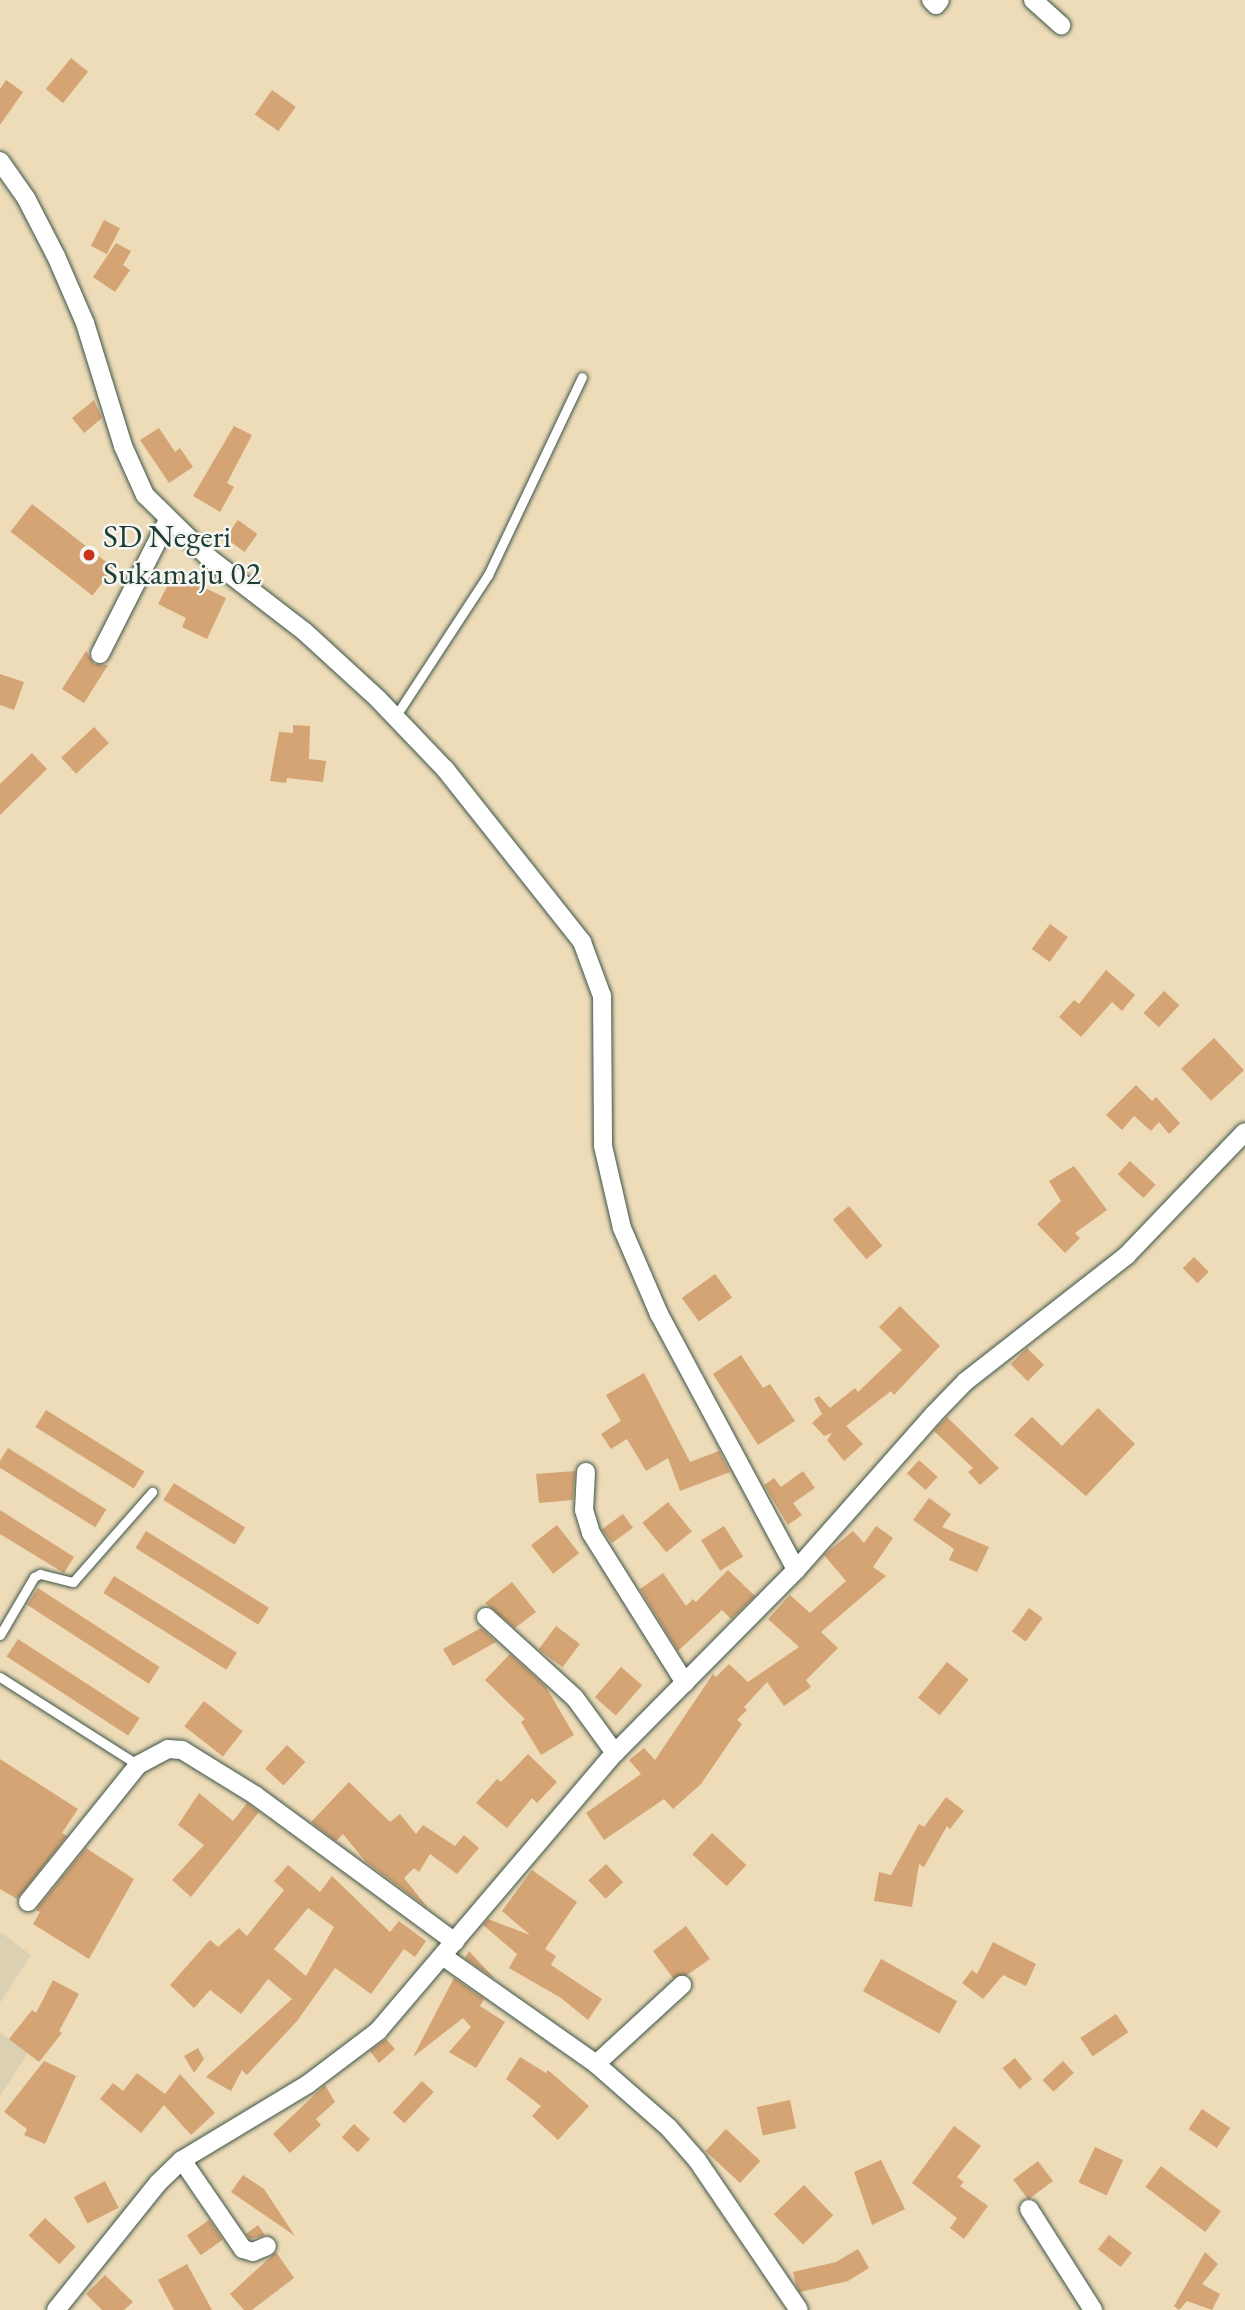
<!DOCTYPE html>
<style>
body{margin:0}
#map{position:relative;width:1245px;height:2310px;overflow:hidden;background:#eedcb9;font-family:"EB Garamond",serif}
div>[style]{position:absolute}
.built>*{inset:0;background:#dcd0b2}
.building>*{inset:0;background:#d4a475;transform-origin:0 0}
.roads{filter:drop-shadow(0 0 2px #3e5548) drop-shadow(0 0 2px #3e5548)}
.service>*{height:9px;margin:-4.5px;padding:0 4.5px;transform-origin:4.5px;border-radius:4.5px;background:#fff}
.minor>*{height:18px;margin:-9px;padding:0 9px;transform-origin:9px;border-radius:9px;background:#fff}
.dots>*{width:19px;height:19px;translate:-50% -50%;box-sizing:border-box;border:4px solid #f6f6f2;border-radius:50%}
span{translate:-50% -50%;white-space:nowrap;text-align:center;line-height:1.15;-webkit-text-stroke:5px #f6f6f2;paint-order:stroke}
.poi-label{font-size:32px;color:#1f3d34}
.left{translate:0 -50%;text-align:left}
</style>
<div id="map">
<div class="built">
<div style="clip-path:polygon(0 1932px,31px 1955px,0 2003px)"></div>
<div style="clip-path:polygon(0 2032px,28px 2053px,0 2096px)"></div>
</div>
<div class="building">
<div style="left:71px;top:58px;width:22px;height:40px;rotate:39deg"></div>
<div style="clip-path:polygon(6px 80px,23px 92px,0 125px,0 89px)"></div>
<div style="left:272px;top:90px;width:29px;height:30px;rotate:35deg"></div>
<div style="left:104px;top:220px;width:18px;height:29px;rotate:27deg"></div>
<div style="clip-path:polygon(116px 243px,131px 251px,123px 265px,130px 270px,115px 292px,93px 277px)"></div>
<div style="clip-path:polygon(94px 400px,102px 418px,84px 433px,72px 418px)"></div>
<div style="clip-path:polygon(234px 426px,252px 435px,227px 483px,234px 487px,220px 512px,193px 496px)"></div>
<div style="clip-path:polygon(159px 428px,175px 452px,180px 448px,193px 467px,169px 483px,140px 440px)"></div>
<div style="left:32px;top:504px;width:104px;height:35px;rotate:38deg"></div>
<div style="left:238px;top:520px;width:24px;height:22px;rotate:36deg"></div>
<div style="clip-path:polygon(174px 573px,226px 598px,207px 639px,182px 627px,186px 618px,158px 604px)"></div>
<div style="clip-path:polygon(86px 651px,94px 664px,108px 665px,84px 703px,62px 689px)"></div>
<div style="clip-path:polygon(0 674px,24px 682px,14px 710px,0 705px)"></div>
<div style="clip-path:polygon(293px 725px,310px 726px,309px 759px,326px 761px,323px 782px,287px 778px,286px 783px,270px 781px,279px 732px,293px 733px)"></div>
<div style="left:94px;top:727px;width:22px;height:45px;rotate:47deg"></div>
<div style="clip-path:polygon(32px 753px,47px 769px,0 815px,0 784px)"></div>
<div style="left:1050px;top:924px;width:22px;height:31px;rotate:36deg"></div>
<div style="clip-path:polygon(1106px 970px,1135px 995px,1122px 1011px,1112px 1002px,1081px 1037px,1059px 1017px,1074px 1000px,1079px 1004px)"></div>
<div style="left:1164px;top:991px;width:21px;height:30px;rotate:43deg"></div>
<div style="left:1214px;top:1038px;width:44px;height:45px;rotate:47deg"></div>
<div style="clip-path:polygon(1136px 1085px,1152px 1101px,1156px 1097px,1180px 1123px,1169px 1134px,1159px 1122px,1151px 1131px,1134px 1116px,1122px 1130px,1106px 1115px)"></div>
<div style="left:1130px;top:1161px;width:35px;height:18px;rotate:43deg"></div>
<div style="clip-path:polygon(1074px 1166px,1107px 1210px,1075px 1233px,1080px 1238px,1065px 1253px,1037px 1224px,1061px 1201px,1049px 1181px)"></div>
<div style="left:849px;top:1206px;width:52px;height:21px;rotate:50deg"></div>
<div style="left:1194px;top:1257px;width:21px;height:16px;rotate:45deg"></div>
<div style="left:715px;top:1274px;width:29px;height:41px;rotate:54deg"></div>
<div style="clip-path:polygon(900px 1306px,940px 1346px,894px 1395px,891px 1391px,846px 1426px,863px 1444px,844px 1461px,827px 1440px,832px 1433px,824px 1436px,812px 1423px,822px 1414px,814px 1399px,819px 1396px,830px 1408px,855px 1388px,858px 1392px,902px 1350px,879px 1327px)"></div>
<div style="left:1027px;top:1348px;width:24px;height:23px;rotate:45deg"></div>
<div style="clip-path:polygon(741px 1355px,763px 1388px,770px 1384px,795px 1421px,758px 1445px,713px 1374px)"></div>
<div style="clip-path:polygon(644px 1373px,690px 1462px,719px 1451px,730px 1472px,680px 1491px,668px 1458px,646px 1471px,627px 1439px,611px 1449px,601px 1434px,621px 1421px,606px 1395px)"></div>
<div style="clip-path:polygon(1098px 1408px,1135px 1444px,1086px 1496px,1014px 1435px,1032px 1417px,1062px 1446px)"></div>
<div style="left:46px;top:1410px;width:116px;height:20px;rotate:32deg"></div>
<div style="clip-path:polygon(947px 1417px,999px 1468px,980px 1485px,968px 1472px,973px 1468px,934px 1431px)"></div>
<div style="left:8px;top:1448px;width:116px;height:21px;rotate:32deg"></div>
<div style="left:919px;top:1460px;width:25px;height:18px;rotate:42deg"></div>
<div style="clip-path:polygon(575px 1471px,573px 1500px,539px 1503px,536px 1474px)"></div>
<div style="clip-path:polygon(803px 1471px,815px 1488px,793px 1503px,802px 1515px,788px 1525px,764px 1485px,774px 1478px,781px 1487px)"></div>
<div style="left:174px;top:1483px;width:84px;height:20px;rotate:32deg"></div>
<div style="clip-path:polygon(929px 1498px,951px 1514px,942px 1527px,989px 1547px,977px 1572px,949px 1560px,954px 1549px,913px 1520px)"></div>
<div style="left:668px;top:1502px;width:38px;height:33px;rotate:51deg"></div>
<div style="clip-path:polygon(0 1510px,74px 1557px,64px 1573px,0 1534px)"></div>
<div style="left:623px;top:1514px;width:17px;height:26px;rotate:54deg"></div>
<div style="left:557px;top:1525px;width:36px;height:33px;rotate:52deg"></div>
<div style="left:724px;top:1526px;width:36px;height:27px;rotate:58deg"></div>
<div style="clip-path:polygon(876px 1526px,893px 1538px,873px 1567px,886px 1576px,821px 1632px,838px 1648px,806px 1680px,811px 1687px,784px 1706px,767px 1682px,744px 1707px,747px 1710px,737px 1720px,742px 1724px,701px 1784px,673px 1809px,664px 1799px,604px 1840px,586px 1813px,641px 1774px,629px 1760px,644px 1748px,655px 1760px,713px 1674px,716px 1677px,729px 1664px,748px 1682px,799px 1647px,768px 1619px,790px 1595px,810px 1613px,846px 1581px,824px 1555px,853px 1531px,864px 1543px)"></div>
<div style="left:146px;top:1531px;width:145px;height:20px;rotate:32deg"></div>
<div style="clip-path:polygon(728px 1570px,755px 1596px,731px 1619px,722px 1610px,678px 1651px,640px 1589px,663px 1573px,686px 1606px,693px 1599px,696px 1602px)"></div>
<div style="left:114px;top:1576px;width:145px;height:20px;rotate:32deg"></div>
<div style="clip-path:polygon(512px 1582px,536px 1612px,515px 1628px,485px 1603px)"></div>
<div style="left:38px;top:1588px;width:145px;height:20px;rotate:33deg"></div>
<div style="left:1029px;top:1608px;width:17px;height:29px;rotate:36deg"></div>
<div style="left:556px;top:1626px;width:30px;height:29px;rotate:37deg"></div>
<div style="clip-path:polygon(481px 1628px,496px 1642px,453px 1666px,443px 1649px)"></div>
<div style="left:18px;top:1639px;width:145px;height:21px;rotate:33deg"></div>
<div style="clip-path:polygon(510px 1654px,546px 1687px,574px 1735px,541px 1755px,521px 1722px,525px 1719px,485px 1680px)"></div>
<div style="left:947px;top:1662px;width:28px;height:46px;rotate:39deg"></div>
<div style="left:621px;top:1667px;width:28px;height:40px;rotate:41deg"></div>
<div style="left:204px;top:1701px;width:49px;height:32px;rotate:38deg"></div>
<div style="left:287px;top:1745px;width:25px;height:32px;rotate:43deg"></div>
<div style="clip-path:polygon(528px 1754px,557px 1782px,537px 1803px,532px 1798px,507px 1828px,476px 1803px,497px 1779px,501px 1782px)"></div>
<div style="clip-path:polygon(0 1759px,78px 1809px,62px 1833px,67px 1836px,17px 1899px,0 1889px)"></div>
<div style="clip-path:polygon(349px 1782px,390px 1822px,400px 1814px,416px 1834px,423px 1825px,455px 1846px,464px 1835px,479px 1848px,457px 1874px,430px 1854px,419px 1872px,414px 1868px,404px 1878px,428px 1908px,366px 1862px,343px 1834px,336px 1841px,311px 1822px)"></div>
<div style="clip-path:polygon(199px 1793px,233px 1821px,247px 1803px,259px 1812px,191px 1897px,172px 1880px,204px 1845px,178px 1825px)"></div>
<div style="clip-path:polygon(946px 1797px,964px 1811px,950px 1829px,947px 1826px,924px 1867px,919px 1864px,912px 1907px,874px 1901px,879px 1872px,891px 1875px,919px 1824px,924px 1827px)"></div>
<div style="left:712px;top:1833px;width:47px;height:29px;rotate:43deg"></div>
<div style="clip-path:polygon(86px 1848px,134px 1879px,89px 1959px,33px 1924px,40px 1912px,36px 1910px)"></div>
<div style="left:606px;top:1864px;width:25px;height:24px;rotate:47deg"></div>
<div style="clip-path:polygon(evenodd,288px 1865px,320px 1892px,332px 1876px,390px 1932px,399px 1921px,426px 1941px,415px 1957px,404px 1949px,371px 1994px,335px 1968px,297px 2021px,247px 2075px,242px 2070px,231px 2091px,206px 2077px,292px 1999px,268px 1979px,241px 2014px,210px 1990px,194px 2008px,170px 1985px,210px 1940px,218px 1947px,239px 1928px,247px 1936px,284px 1890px,274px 1881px,288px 1865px,308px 1908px,334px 1927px,306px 1976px,274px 1949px,308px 1908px)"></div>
<div style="clip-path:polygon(532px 1870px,577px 1902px,545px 1949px,556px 1956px,551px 1965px,602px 1999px,588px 2020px,561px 1998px,509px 1968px,517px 1954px,483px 1925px,488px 1919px,530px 1935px,502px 1911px)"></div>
<div style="clip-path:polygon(686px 1926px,710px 1959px,687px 1975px,673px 1978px,653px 1951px)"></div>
<div style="clip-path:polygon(993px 1942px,1036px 1964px,1026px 1986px,1003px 1975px,983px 1999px,962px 1983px,972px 1970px,977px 1974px)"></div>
<div style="clip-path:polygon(469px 1951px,495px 1979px,465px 1958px)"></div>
<div style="left:881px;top:1959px;width:87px;height:37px;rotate:29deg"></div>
<div style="clip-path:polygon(454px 1978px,484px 1999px,480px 2006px,505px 2022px,476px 2068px,449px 2052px,471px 2027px,463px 2018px,413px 2057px)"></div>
<div style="clip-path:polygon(53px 1980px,79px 1994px,59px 2031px,62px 2033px,39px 2062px,9px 2039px,32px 2010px,36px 2013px)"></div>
<div style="left:1116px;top:2014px;width:22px;height:43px;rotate:56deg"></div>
<div style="clip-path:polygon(386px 2039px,395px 2049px,379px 2063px,370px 2051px)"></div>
<div style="clip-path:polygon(198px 2048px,204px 2059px,194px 2073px,184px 2056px)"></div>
<div style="clip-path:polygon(520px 2057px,546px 2073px,548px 2070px,589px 2106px,558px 2140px,532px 2116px,541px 2106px,506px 2079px)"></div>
<div style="left:1015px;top:2058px;width:27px;height:16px;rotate:51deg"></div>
<div style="clip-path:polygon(44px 2061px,76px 2076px,45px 2144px,24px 2135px,27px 2129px,4px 2112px)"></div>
<div style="left:1063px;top:2061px;width:16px;height:28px;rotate:47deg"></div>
<div style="clip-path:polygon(137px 2073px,165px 2094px,180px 2074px,215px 2113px,191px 2135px,164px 2105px,141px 2133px,100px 2099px,113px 2083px,123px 2091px)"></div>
<div style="left:422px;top:2081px;width:16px;height:43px;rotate:43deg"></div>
<div style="clip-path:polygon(325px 2085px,335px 2102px,316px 2119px,321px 2125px,290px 2153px,273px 2134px)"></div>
<div style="left:790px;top:2100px;width:29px;height:34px;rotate:78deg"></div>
<div style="left:1202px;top:2109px;width:34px;height:24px;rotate:34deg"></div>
<div style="left:354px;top:2124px;width:22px;height:18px;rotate:43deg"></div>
<div style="clip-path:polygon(954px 2126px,981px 2146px,957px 2177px,964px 2182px,960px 2186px,988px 2206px,964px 2239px,950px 2228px,957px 2218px,912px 2183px)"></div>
<div style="left:726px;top:2129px;width:47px;height:30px;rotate:43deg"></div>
<div style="left:1095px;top:2147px;width:31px;height:39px;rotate:25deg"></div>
<div style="clip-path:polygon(881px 2160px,905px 2209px,872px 2225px,854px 2172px)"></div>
<div style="left:1038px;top:2161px;width:25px;height:31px;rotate:53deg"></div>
<div style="left:1161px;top:2166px;width:75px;height:26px;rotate:37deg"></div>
<div style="clip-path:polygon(243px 2175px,264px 2189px,295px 2236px,231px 2192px)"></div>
<div style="left:105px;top:2181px;width:30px;height:35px;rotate:63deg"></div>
<div style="left:804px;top:2185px;width:42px;height:42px;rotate:46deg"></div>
<div style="left:45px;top:2218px;width:42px;height:24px;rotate:43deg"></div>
<div style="left:209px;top:2220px;width:24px;height:27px;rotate:55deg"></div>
<div style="clip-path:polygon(258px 2225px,265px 2235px,250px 2239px,246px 2234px)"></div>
<div style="left:1109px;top:2235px;width:29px;height:18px;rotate:38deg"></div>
<div style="clip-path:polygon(858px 2249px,869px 2268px,848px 2281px,800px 2292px,796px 2285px,793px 2272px,836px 2262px)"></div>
<div style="clip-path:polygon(276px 2252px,294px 2278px,252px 2310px,244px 2310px,230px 2294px)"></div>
<div style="clip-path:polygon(1205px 2252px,1218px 2264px,1202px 2284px,1220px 2294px,1212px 2310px,1187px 2301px,1179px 2310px,1174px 2306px)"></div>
<div style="clip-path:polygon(187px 2264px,212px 2310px,174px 2310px,158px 2280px)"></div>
<div style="clip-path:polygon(105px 2275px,133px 2302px,124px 2310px,102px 2310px,86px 2294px)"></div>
</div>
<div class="roads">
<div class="service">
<div style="left:395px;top:717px;width:170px;rotate:-56.8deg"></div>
<div style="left:488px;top:575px;width:219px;rotate:-64.6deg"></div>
<div style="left:0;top:1635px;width:67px;rotate:-59.6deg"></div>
<div style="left:34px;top:1577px;width:7px;rotate:-27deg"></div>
<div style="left:40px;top:1574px;width:34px;rotate:14deg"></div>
<div style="left:73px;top:1582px;width:120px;rotate:-48.7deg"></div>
<div style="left:0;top:1677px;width:164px;rotate:32.5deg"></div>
</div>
<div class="minor">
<div style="left:931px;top:0;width:7px;rotate:45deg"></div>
<div style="left:936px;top:5px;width:6px;rotate:-51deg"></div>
<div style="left:1033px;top:0;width:38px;rotate:42deg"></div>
<div style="left:0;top:161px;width:45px;rotate:54.9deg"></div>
<div style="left:26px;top:198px;width:65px;rotate:62.7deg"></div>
<div style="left:56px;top:256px;width:73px;rotate:66.6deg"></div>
<div style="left:85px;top:323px;width:129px;rotate:72.8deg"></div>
<div style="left:123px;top:446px;width:54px;rotate:65.8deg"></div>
<div style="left:145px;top:495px;width:90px;rotate:44.5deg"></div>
<div style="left:209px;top:558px;width:121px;rotate:37.6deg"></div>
<div style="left:305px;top:632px;width:99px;rotate:42.5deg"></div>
<div style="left:378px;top:699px;width:97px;rotate:46.3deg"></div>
<div style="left:445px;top:769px;width:221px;rotate:51.6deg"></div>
<div style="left:582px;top:942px;width:58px;rotate:69.7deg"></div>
<div style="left:602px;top:996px;width:150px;rotate:89.6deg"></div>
<div style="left:603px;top:1146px;width:84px;rotate:77deg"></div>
<div style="left:622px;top:1228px;width:94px;rotate:66.7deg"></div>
<div style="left:659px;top:1314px;width:290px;rotate:61.8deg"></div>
<div style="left:100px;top:654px;width:150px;rotate:-63.1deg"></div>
<div style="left:586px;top:1472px;width:38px;rotate:93deg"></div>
<div style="left:584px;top:1510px;width:24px;rotate:73deg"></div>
<div style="left:591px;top:1533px;width:177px;rotate:57.9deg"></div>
<div style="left:486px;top:1617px;width:120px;rotate:42.3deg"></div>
<div style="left:575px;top:1698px;width:68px;rotate:54deg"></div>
<div style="left:28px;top:1902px;width:176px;rotate:-51.2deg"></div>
<div style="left:138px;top:1765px;width:34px;rotate:-28deg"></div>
<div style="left:168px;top:1749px;width:14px;rotate:4deg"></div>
<div style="left:182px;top:1750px;width:86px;rotate:31.7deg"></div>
<div style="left:255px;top:1795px;width:248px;rotate:36.3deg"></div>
<div style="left:444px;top:1957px;width:186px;rotate:35.1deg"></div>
<div style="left:596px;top:2064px;width:97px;rotate:41.2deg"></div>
<div style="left:669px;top:2128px;width:43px;rotate:48.8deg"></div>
<div style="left:697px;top:2160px;width:181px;rotate:55.8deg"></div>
<div style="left:596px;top:2064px;width:117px;rotate:-42.6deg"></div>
<div style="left:182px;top:2160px;width:108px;rotate:55.6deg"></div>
<div style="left:243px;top:2249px;width:10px;rotate:17deg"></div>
<div style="left:253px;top:2252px;width:15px;rotate:-23deg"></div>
<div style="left:1029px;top:2209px;width:120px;rotate:57.6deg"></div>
<div style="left:56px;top:2310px;width:163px;rotate:-51.2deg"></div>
<div style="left:158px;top:2183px;width:33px;rotate:-44deg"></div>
<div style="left:182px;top:2160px;width:147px;rotate:-31.1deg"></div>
<div style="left:308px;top:2084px;width:88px;rotate:-37.1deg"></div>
<div style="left:378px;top:2031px;width:365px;rotate:-49.6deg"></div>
<div style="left:615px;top:1753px;width:257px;rotate:-45.3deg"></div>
<div style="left:796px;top:1570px;width:207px;rotate:-48.5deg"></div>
<div style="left:933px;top:1415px;width:47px;rotate:-45.9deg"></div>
<div style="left:966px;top:1381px;width:204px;rotate:-38deg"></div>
<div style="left:1127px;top:1255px;width:170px;rotate:-46.2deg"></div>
</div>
</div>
<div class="dots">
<div style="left:89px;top:555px;background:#c8321e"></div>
</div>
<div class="poi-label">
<span class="left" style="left:103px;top:555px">SD Negeri<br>Sukamaju 02</span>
</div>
</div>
